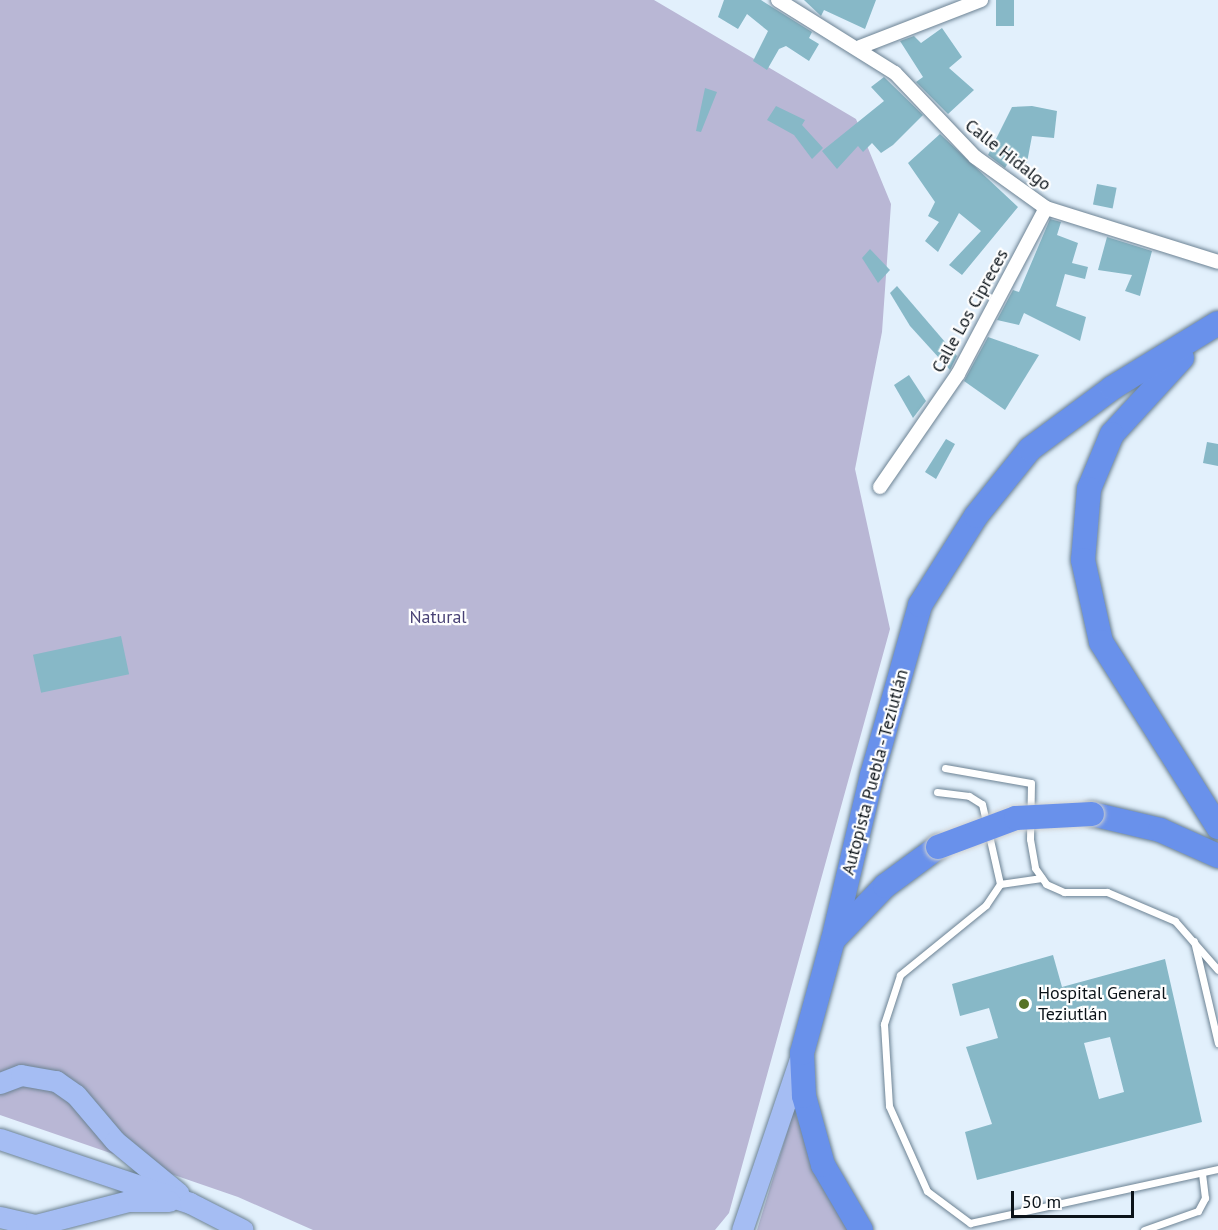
<!DOCTYPE html>
<meta charset="utf-8">
<style>
body{margin:0}
#map{position:relative;width:1218px;height:1230px;overflow:hidden;background:#e2f0fc;font-family:"PT Sans",sans-serif}
div>[style]{position:absolute}
.green>*{inset:0;background:#b9b7d5}
.building>*{inset:0;background:#87b8c7;transform-origin:0 0}
.roads{filter:drop-shadow(0 0 2px #6c8293) drop-shadow(0 0 2px #6c8293)}
.lane>*{height:7px;margin:-3.5px;padding:0 3.5px;transform-origin:3.5px;border-radius:3.5px;background:#fff}
.street>*{height:14px;margin:-7px;padding:0 7px;transform-origin:7px;border-radius:7px;background:#fff}
.primary>*{height:21px;margin:-10.5px;padding:0 10.5px;transform-origin:10.5px;border-radius:10.5px;background:#a5bdf3}
.highway>*{height:24px;margin:-12px;padding:0 12px;transform-origin:12px;border-radius:12px;background:#6991eb}
.bridges{filter:drop-shadow(0 0 2px #ced0d1) drop-shadow(0 0 2px #ced0d1)}
.highway-bridge>*{height:24px;margin:-12px;padding:0 12px;transform-origin:12px;border-radius:12px;background:#6991eb}
.dots>*{width:16px;height:16px;translate:-50% -50%;box-sizing:border-box;border:3px solid #fff;border-radius:50%}
span{translate:-50% -50%;white-space:nowrap;text-align:center;line-height:1.15;-webkit-text-stroke:4.5px #fff;paint-order:stroke}
.street-label{font-size:18px;color:#0b1319}
.park-label{font-size:18px;color:#484175}
.poi-label{font-size:18px;color:#0b1319}
.left{translate:0 -50%;text-align:left}
.scale{position:absolute;left:1011px;top:1191px;width:123px;height:27px;box-sizing:border-box;border:3px solid #0b1319;border-top:0;padding-left:8px;font-size:18px;line-height:21px;white-space:nowrap;color:#0b1319;-webkit-text-stroke:4px #fff;paint-order:stroke}
</style>
<div id="map">
<div class="green">
<div style="clip-path:polygon(0 0,654px 0,856px 119px,891px 204px,882px 332px,855px 469px,890px 629px,729px 1213px,715px 1230px,313px 1230px,238px 1197px,0 1115px)"></div>
<div style="clip-path:polygon(794px 1110px,827px 1195px,856px 1230px,757px 1230px)"></div>
</div>
<div class="building">
<div style="clip-path:polygon(724px 0,761px 0,812px 32px,809px 38px,819px 44px,809px 61px,786px 46px,779px 49px,767px 70px,753px 61px,768px 31px,747px 14px,738px 29px,718px 17px)"></div>
<div style="clip-path:polygon(804px 0,876px 0,865px 29px,824px 10px,821px 16px)"></div>
<div style="left:996px;top:0;width:18px;height:26px"></div>
<div style="clip-path:polygon(942px 28px,962px 57px,949px 68px,974px 90px,948px 114px,916px 82px,923px 77px,900px 41px,914px 36px,921px 43px)"></div>
<div style="clip-path:polygon(884px 77px,923px 115px,893px 145px,881px 153px,872px 143px,863px 152px,858px 146px,837px 169px,822px 151px,884px 101px,871px 87px)"></div>
<div style="clip-path:polygon(705px 88px,717px 92px,701px 132px,696px 131px)"></div>
<div style="clip-path:polygon(776px 106px,805px 120px,802px 125px,823px 148px,812px 159px,794px 135px,767px 120px)"></div>
<div style="clip-path:polygon(1032px 106px,1057px 111px,1054px 138px,1032px 136px,1025px 173px,1009px 161px,1005px 168px,988px 155px,1012px 107px)"></div>
<div style="clip-path:polygon(940px 134px,1018px 207px,962px 275px,949px 265px,981px 231px,959px 213px,938px 252px,925px 241px,939px 222px,928px 216px,935px 202px,908px 163px)"></div>
<div style="left:1097px;top:184px;width:20px;height:21px;rotate:11deg"></div>
<div style="clip-path:polygon(1050px 219px,1061px 222px,1057px 235px,1078px 243px,1072px 263px,1088px 267px,1085px 279px,1065px 274px,1056px 306px,1086px 317px,1080px 341px,1024px 313px,1019px 325px,997px 320px,1013px 290px,1019px 292px)"></div>
<div style="clip-path:polygon(1107px 237px,1152px 251px,1140px 296px,1125px 291px,1132px 275px,1098px 270px)"></div>
<div style="clip-path:polygon(870px 249px,890px 270px,878px 283px,862px 258px)"></div>
<div style="clip-path:polygon(897px 286px,957px 356px,950px 370px,910px 326px,890px 293px)"></div>
<div style="clip-path:polygon(988px 337px,1039px 355px,1005px 410px,964px 381px)"></div>
<div style="clip-path:polygon(909px 375px,926px 401px,913px 418px,894px 385px)"></div>
<div style="clip-path:polygon(946px 439px,955px 444px,936px 479px,925px 472px)"></div>
<div style="clip-path:polygon(1207px 442px,1218px 444px,1218px 466px,1203px 463px)"></div>
<div style="left:121px;top:636px;width:39px;height:90px;rotate:78deg"></div>
<div style="clip-path:polygon(evenodd,1053px 955px,1062px 987px,1165px 959px,1202px 1122px,977px 1180px,965px 1132px,992px 1124px,966px 1047px,998px 1038px,989px 1008px,960px 1016px,952px 984px,1053px 955px,1110px 1037px,1124px 1092px,1099px 1099px,1084px 1043px,1110px 1037px)"></div>
</div>
<div class="roads">
<div class="lane">
<div style="left:945px;top:768px;width:87px;rotate:9.9deg"></div>
<div style="left:1031px;top:783px;width:56px;rotate:91deg"></div>
<div style="left:1030px;top:839px;width:29px;rotate:80deg"></div>
<div style="left:1035px;top:868px;width:19px;rotate:55deg"></div>
<div style="left:1046px;top:884px;width:20px;rotate:24deg"></div>
<div style="left:1064px;top:892px;width:43px"></div>
<div style="left:1107px;top:892px;width:74px;rotate:23.1deg"></div>
<div style="left:1175px;top:921px;width:65px;rotate:48.7deg"></div>
<div style="left:937px;top:792px;width:32px;rotate:7deg"></div>
<div style="left:969px;top:796px;width:15px;rotate:32deg"></div>
<div style="left:982px;top:804px;width:82px;rotate:77.3deg"></div>
<div style="left:1000px;top:884px;width:25px;rotate:124deg"></div>
<div style="left:986px;top:905px;width:111px;rotate:140.9deg"></div>
<div style="left:900px;top:975px;width:52px;rotate:108.1deg"></div>
<div style="left:884px;top:1024px;width:82px;rotate:86.5deg"></div>
<div style="left:889px;top:1106px;width:93px;rotate:65.9deg"></div>
<div style="left:927px;top:1191px;width:54px;rotate:36.7deg"></div>
<div style="left:970px;top:1223px;width:254px;rotate:-12.3deg"></div>
<div style="left:1000px;top:884px;width:42px;rotate:-8.1deg"></div>
<div style="left:1194px;top:941px;width:105px;rotate:76.8deg"></div>
<div style="left:1144px;top:1230px;width:57px;rotate:-19.4deg"></div>
<div style="left:1198px;top:1211px;width:15px;rotate:-62deg"></div>
<div style="left:1205px;top:1198px;width:25px;rotate:-97deg"></div>
</div>
<div class="street">
<div style="left:778px;top:0;width:138px;rotate:32deg"></div>
<div style="left:895px;top:73px;width:116px;rotate:46.4deg"></div>
<div style="left:975px;top:157px;width:87px;rotate:35.7deg"></div>
<div style="left:1046px;top:208px;width:180px;rotate:17.4deg"></div>
<div style="left:860px;top:47px;width:130px;rotate:-21.2deg"></div>
<div style="left:880px;top:487px;width:137px;rotate:-55.4deg"></div>
<div style="left:958px;top:374px;width:188px;rotate:-62.1deg"></div>
</div>
<div class="primary">
<div style="left:0;top:1083px;width:22px;rotate:-21deg"></div>
<div style="left:21px;top:1075px;width:36px;rotate:10deg"></div>
<div style="left:56px;top:1081px;width:24px;rotate:35deg"></div>
<div style="left:76px;top:1095px;width:60px;rotate:49.7deg"></div>
<div style="left:115px;top:1141px;width:82px;rotate:39.5deg"></div>
<div style="left:0;top:1139px;width:200px;rotate:18.6deg"></div>
<div style="left:190px;top:1203px;width:59px;rotate:27deg"></div>
<div style="left:0;top:1217px;width:37px;rotate:13deg"></div>
<div style="left:36px;top:1225px;width:95px;rotate:-14.6deg"></div>
<div style="left:128px;top:1201px;width:41px"></div>
<div style="left:742px;top:1230px;width:181px;rotate:-71.3deg"></div>
</div>
<div class="highway">
<div style="left:1182px;top:358px;width:103px;rotate:132.6deg"></div>
<div style="left:1112px;top:434px;width:60px;rotate:112.7deg"></div>
<div style="left:1089px;top:489px;width:71px;rotate:94.8deg"></div>
<div style="left:1083px;top:560px;width:84px;rotate:77.6deg"></div>
<div style="left:1101px;top:642px;width:219px;rotate:57.7deg"></div>
<div style="left:1092px;top:814px;width:70px;rotate:13.2deg"></div>
<div style="left:1160px;top:830px;width:64px;rotate:24.1deg"></div>
<div style="left:833px;top:940px;width:170px;rotate:-76.7deg"></div>
<div style="left:872px;top:775px;width:177px;rotate:-74.2deg"></div>
<div style="left:920px;top:605px;width:105px;rotate:-57.8deg"></div>
<div style="left:976px;top:516px;width:86px;rotate:-51.1deg"></div>
<div style="left:1030px;top:449px;width:102px;rotate:-36.6deg"></div>
<div style="left:1112px;top:388px;width:124px;rotate:-31.5deg"></div>
<div style="left:861px;top:1230px;width:75px;rotate:-120.3deg"></div>
<div style="left:823px;top:1165px;width:72px;rotate:-105.4deg"></div>
<div style="left:804px;top:1096px;width:43px;rotate:-92.7deg"></div>
<div style="left:802px;top:1053px;width:117px;rotate:-74.7deg"></div>
<div style="left:833px;top:940px;width:75px;rotate:-46.1deg"></div>
<div style="left:885px;top:886px;width:66px;rotate:-36.3deg"></div>
</div>
</div>
<div class="bridges">
<div class="highway-bridge">
<div style="left:938px;top:847px;width:83px;rotate:-20.4deg"></div>
<div style="left:1016px;top:818px;width:76px;rotate:-3deg"></div>
</div>
</div>
<div class="dots">
<div style="left:1024px;top:1004px;background:#577225"></div>
</div>
<div class="street-label">
<span style="left:1008px;top:155px;rotate:38deg">Calle Hidalgo</span>
<span style="left:970px;top:311px;rotate:-61deg">Calle Los Cipreces</span>
<span style="left:875px;top:772px;rotate:-75deg">Autopista Puebla - Teziutlán</span>
</div>
<div class="park-label">
<span style="left:438px;top:617px">Natural</span>
</div>
<div class="poi-label">
<span class="left" style="left:1038px;top:1004px">Hospital General<br>Teziutlán</span>
</div>
<div class="scale">50 m</div>
</div>
